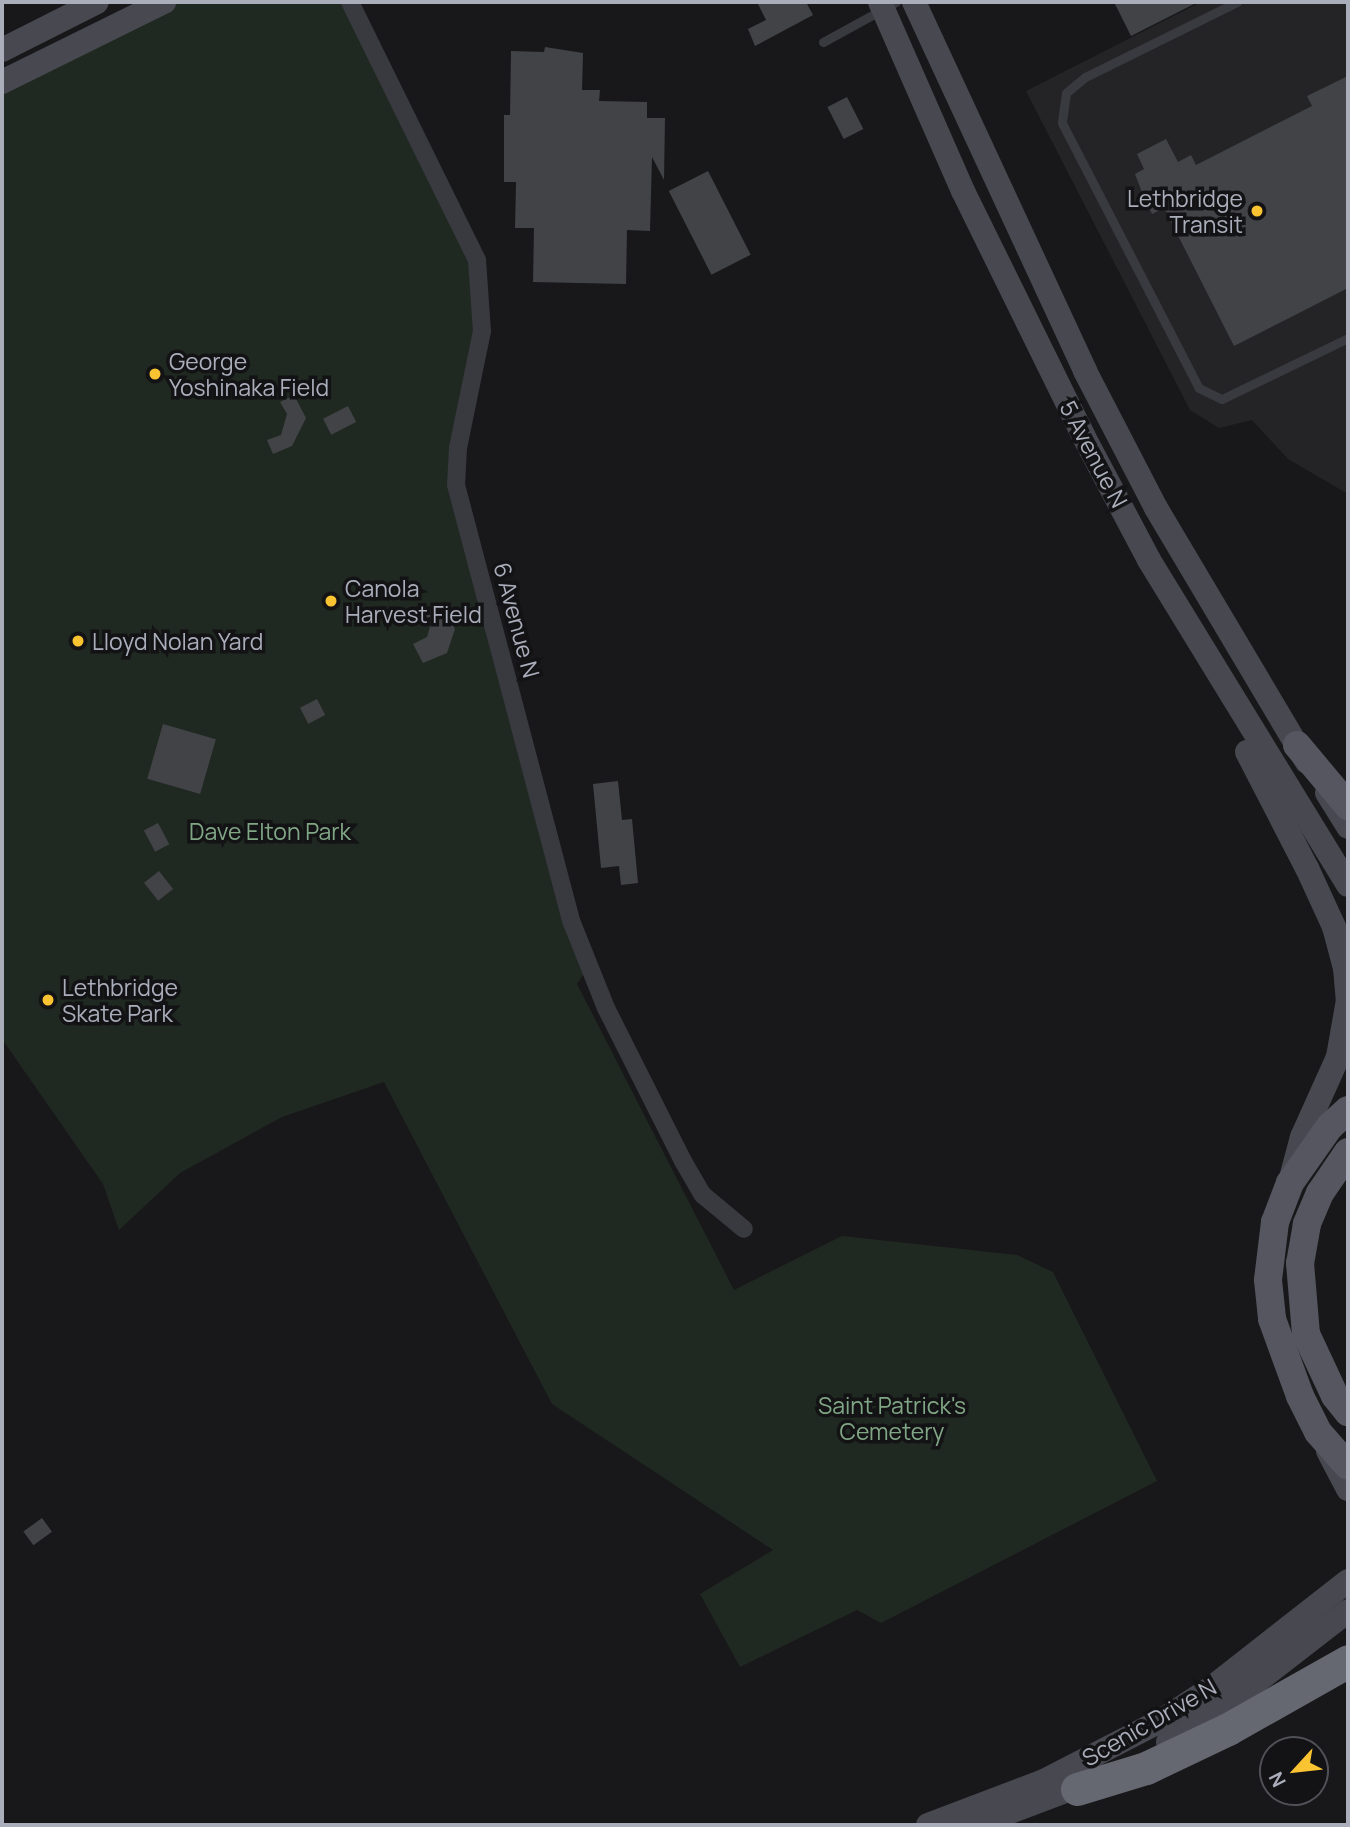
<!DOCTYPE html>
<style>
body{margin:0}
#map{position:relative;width:1350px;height:1827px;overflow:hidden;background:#18181a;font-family:Manrope,sans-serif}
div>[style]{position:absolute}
.built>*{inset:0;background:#242427}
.green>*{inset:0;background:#202921}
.building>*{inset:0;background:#424347;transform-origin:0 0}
.service>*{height:9px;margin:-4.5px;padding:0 4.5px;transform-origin:4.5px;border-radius:4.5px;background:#393940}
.minor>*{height:18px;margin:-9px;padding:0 9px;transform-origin:9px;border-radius:9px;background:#393940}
.secondary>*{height:24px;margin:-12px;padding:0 12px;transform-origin:12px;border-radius:12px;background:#474850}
.primary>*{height:28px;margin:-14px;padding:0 14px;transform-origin:14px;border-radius:14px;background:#55565f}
.motorway>*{height:33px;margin:-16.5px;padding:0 16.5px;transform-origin:16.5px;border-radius:16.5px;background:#656771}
.dots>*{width:19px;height:19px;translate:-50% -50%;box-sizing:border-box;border:4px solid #131315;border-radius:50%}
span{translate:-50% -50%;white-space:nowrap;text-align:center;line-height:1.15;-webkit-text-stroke:7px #131315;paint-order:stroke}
.poi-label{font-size:23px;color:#aaaebb}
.right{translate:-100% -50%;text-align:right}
.left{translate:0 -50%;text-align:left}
.street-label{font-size:23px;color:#aaaebb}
.park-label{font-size:23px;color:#80a685}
.frame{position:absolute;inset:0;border:4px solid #aaaebb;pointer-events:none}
.north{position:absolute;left:1259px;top:1736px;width:70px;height:70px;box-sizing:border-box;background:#131315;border:2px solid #4f5157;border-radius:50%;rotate:243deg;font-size:19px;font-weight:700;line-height:28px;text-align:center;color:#aaaebb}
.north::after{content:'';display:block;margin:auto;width:24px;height:32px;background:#f9c332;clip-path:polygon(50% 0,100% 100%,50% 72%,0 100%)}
</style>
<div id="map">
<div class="built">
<div style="clip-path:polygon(1201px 2px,1348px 2px,1348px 494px,1288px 459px,1252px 420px,1219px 428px,1190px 410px,1026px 91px)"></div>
</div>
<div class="green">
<div style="clip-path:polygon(164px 2px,350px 2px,462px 224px,482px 296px,456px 485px,588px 967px,577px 984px,734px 1290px,842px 1236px,1017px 1255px,1053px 1272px,1157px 1481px,881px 1623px,857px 1610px,740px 1667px,700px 1594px,773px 1550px,552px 1404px,384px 1082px,282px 1117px,180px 1173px,119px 1230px,103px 1184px,2px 1039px,2px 82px)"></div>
</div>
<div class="building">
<div style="clip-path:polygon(757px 2px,806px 2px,813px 15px,755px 46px,748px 29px,766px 20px)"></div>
<div style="clip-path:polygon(1114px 2px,1198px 2px,1131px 36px)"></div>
<div style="clip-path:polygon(545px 47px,583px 53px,582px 90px,600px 90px,599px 101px,647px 102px,647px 118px,665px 118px,664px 180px,652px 157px,650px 231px,627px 230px,626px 284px,533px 282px,534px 228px,515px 228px,516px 182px,504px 182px,504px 115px,510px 115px,511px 51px,544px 52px)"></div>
<div style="clip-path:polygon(1348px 76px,1348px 288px,1234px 346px,1164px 208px,1152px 214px,1143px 195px,1135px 174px,1144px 169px,1137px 154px,1166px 139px,1178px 162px,1191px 155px,1196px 165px,1312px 106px,1307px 96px)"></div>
<div style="left:847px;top:97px;width:36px;height:22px;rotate:63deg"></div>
<div style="left:708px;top:171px;width:94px;height:44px;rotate:63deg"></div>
<div style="clip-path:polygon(294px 395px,306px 418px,292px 446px,273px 454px,267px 440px,281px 435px,287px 414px,280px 402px)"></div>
<div style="left:348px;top:406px;width:18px;height:28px;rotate:63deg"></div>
<div style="clip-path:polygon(443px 604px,455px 629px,447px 653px,423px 663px,413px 644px,427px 637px,430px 627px,423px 614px)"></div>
<div style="left:317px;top:699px;width:18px;height:19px;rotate:63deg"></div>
<div style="left:163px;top:724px;width:55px;height:57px;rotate:16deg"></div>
<div style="clip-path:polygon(618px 781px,622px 820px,632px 819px,638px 883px,621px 885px,619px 866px,601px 868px,593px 784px)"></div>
<div style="left:158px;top:823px;width:24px;height:16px;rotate:62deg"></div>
<div style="left:159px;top:871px;width:23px;height:19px;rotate:52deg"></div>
<div style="left:42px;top:1518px;width:17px;height:23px;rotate:54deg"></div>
</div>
<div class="service">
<div style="left:1237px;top:2px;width:169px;rotate:153.7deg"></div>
<div style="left:1085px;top:77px;width:25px;rotate:140deg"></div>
<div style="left:1066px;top:93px;width:30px;rotate:98deg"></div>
<div style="left:1062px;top:123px;width:298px;rotate:62.7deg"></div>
<div style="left:1199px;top:388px;width:25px;rotate:26deg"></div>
<div style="left:1222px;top:399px;width:140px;rotate:-25.8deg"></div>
<div style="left:823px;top:42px;width:83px;rotate:-28.7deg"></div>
</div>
<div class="minor">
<div style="left:350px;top:2px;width:288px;rotate:63.8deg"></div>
<div style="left:477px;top:260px;width:71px;rotate:86deg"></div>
<div style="left:482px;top:331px;width:119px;rotate:101.6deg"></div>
<div style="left:458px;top:448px;width:37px;rotate:93deg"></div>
<div style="left:456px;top:485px;width:453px;rotate:75.2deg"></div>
<div style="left:572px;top:923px;width:92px;rotate:68.2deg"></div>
<div style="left:606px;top:1008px;width:171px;rotate:63.3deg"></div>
<div style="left:683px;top:1161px;width:39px;rotate:60deg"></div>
<div style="left:703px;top:1195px;width:53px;rotate:39.7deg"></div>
</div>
<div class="secondary">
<div style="left:880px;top:2px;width:206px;rotate:66.3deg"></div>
<div style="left:963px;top:191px;width:274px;rotate:63.8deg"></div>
<div style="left:1084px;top:437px;width:139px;rotate:62.1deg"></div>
<div style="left:1149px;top:560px;width:381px;rotate:58.5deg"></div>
<div style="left:914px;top:2px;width:407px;rotate:65.1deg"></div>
<div style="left:1085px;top:371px;width:154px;rotate:62.6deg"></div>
<div style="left:1156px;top:508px;width:295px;rotate:59.3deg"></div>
<div style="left:2px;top:50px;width:106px;rotate:-26.8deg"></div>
<div style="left:2px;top:82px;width:181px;rotate:-26.3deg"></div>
<div style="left:1247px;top:752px;width:131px;rotate:62.7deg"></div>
<div style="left:1307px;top:868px;width:65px;rotate:65.4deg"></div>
<div style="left:1334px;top:927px;width:42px;rotate:75deg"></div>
<div style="left:1345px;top:968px;width:32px;rotate:85deg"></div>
<div style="left:1348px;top:1000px;width:58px;rotate:100deg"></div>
<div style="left:1338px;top:1057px;width:88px;rotate:114.2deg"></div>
<div style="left:1302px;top:1137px;width:38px;rotate:105deg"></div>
<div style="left:1327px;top:793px;width:40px;rotate:58deg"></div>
<div style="left:1328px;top:1451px;width:43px;rotate:62.2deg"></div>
<div style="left:1168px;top:1742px;width:84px;rotate:-33.3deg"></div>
<div style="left:1238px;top:1696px;width:139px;rotate:-37.7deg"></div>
<div style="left:928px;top:1825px;width:124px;rotate:-20.8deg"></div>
<div style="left:1044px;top:1781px;width:135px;rotate:-27.3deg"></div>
<div style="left:1164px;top:1719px;width:60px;rotate:-33.4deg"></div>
<div style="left:1214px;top:1686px;width:170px;rotate:-38.1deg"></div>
<div style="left:975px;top:1825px;width:125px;rotate:-20.6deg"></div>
</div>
<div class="primary">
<div style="left:1297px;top:745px;width:80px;rotate:50.1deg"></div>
<div style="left:1348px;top:1110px;width:24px;rotate:138deg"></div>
<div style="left:1330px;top:1126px;width:70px;rotate:125.1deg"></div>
<div style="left:1290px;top:1183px;width:42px;rotate:111deg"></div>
<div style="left:1275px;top:1222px;width:58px;rotate:96.9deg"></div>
<div style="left:1268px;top:1280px;width:39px;rotate:84deg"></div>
<div style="left:1272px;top:1319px;width:82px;rotate:70deg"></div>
<div style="left:1300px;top:1396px;width:40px;rotate:63.4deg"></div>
<div style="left:1318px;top:1432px;width:45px;rotate:48.6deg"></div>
<div style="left:1348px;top:1152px;width:50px;rotate:124.3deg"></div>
<div style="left:1320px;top:1193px;width:34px;rotate:113deg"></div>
<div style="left:1307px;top:1224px;width:40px;rotate:100deg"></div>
<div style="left:1300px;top:1263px;width:71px;rotate:85.2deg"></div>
<div style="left:1306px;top:1334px;width:68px;rotate:64.9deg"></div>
<div style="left:1335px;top:1396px;width:21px;rotate:51deg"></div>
</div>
<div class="motorway">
<div style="left:1077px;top:1789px;width:72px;rotate:-16.9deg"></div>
<div style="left:1146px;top:1768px;width:91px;rotate:-25.4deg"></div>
<div style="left:1228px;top:1729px;width:138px;rotate:-29.5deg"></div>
</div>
<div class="dots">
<div style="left:1257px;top:211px;background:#f9c332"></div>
<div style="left:155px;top:374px;background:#f9c332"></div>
<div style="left:331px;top:601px;background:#f9c332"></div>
<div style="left:78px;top:641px;background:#f9c332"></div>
<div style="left:48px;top:1000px;background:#f9c332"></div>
</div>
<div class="poi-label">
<span class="right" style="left:1243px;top:211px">Lethbridge<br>Transit</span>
<span class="left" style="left:169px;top:374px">George<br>Yoshinaka Field</span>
<span class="left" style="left:345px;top:601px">Canola<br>Harvest Field</span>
<span class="left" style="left:92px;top:641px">Lloyd Nolan Yard</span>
<span class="left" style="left:62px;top:1000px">Lethbridge<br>Skate Park</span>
</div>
<div class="street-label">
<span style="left:1094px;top:454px;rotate:62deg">5 Avenue N</span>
<span style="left:517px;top:620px;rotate:75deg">6 Avenue N</span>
<span style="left:1149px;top:1722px;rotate:-30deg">Scenic Drive N</span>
</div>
<div class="park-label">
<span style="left:270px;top:831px">Dave Elton Park</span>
<span style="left:892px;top:1418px">Saint Patrick's<br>Cemetery</span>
</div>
<div class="frame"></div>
<div class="north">N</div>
</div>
